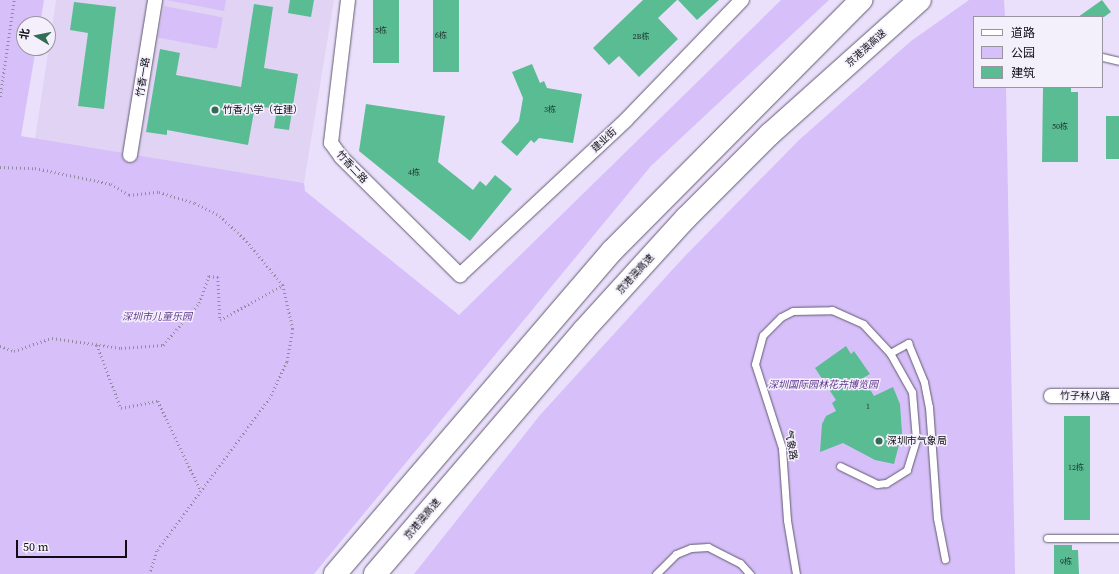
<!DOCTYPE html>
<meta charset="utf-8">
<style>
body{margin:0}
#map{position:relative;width:1119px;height:574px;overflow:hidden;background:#eae0fb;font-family:"Source Serif 4","Noto Sans SC",serif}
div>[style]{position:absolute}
.built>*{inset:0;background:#e0d3f4}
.green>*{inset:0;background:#d7c0f9;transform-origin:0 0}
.building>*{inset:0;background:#59bc93;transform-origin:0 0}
.path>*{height:2.5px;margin-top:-1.25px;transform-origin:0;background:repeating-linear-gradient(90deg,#928b9f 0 1px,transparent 0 4px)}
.roads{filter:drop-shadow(0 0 1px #625970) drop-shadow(0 0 1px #625970)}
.service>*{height:7px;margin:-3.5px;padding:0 3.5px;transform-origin:3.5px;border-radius:3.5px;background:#fff}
.minor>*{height:14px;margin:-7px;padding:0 7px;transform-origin:7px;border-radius:7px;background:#fff}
.motorway>*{height:22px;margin:-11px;padding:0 11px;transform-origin:11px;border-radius:11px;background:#fff}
.dots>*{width:11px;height:11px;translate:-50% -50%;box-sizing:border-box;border:2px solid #f4f0fb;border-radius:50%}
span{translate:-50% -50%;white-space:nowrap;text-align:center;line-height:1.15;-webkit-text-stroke:3px #f4f0fb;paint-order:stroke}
.number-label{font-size:8px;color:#233935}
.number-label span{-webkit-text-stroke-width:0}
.street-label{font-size:10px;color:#110d16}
.poi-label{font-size:10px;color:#110d16}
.left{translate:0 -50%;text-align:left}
.park-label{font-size:10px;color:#613890;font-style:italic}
.legend{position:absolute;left:973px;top:16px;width:130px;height:72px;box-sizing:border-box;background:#f4f0fb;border:1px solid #99959f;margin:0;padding:5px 7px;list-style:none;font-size:12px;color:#110d16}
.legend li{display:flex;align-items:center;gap:8px;height:20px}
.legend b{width:20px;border:1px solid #99959f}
.north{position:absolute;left:16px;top:16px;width:40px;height:40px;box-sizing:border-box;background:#f4f0fb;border:1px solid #99959f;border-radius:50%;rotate:280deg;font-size:11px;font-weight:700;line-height:16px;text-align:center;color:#110d16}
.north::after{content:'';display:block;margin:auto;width:14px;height:18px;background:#336c54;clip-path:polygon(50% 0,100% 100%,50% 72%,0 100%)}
.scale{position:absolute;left:16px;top:540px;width:111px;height:18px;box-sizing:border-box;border:2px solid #110d16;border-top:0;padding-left:5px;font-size:12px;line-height:14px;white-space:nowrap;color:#110d16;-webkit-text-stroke:3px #f4f0fb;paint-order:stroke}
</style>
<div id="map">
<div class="built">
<div style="clip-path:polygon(56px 0,334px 0,304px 183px,35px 139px)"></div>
</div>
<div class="green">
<div style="clip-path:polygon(0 0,44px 0,40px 24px,24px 24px,24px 48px,36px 48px,21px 136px,304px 183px,305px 191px,459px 315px,781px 0,829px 0,651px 166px,314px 574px,0 574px)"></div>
<div style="clip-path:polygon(166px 0,226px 0,224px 11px)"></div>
<div style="clip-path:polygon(969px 0,1004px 0,1005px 17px,974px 17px,974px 87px,1006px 87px,1015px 574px,414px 574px,540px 415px,684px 257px,799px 140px,911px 41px)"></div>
<div style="left:164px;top:6px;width:60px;height:32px;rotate:11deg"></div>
</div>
<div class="building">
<div style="clip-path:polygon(290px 0,314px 0,311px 17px,288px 13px)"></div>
<div style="left:373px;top:0;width:26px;height:63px"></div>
<div style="left:433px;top:0;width:26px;height:72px"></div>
<div style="clip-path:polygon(643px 0,677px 0,658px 18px,678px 39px,639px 77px,619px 56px,609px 65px,593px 48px)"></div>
<div style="clip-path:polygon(678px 0,719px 0,697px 20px)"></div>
<div style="clip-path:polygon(1102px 0,1111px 12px,1104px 17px,1078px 17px)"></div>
<div style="clip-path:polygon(74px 2px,116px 7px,104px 109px,78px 106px,88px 33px,70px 30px)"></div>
<div style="clip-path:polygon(254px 4px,273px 7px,264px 68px,298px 74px,289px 130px,274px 128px,277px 109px,255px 106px,248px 145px,167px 130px,167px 135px,146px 132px,160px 49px,180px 53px,176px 75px,241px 87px)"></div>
<div style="clip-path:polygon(532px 64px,540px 83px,544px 81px,547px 88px,582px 94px,573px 143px,539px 138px,534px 143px,531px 140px,517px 156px,501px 142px,519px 121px,523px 98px,512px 72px)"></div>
<div style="clip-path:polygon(1043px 87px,1071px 87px,1071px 92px,1078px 92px,1078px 162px,1042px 162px)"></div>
<div style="clip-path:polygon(366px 104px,445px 116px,438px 162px,473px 190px,480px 181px,486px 186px,495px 175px,512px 189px,470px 241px,359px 151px)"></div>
<div style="left:1106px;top:116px;width:13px;height:43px"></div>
<div style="clip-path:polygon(846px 346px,851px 354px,854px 351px,870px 374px,863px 378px,874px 396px,893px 387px,900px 404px,902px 433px,894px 464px,875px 460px,843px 443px,820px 452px,822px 424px,826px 416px,836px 411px,832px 403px,836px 400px,815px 368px)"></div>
<div style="left:1064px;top:416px;width:26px;height:104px"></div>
<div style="clip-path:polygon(1054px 545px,1072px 545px,1072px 550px,1078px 550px,1079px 574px,1054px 574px)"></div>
</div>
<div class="path">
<div style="left:0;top:97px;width:98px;rotate:-81.8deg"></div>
<div style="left:0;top:167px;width:35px;rotate:2deg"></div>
<div style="left:35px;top:168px;width:78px;rotate:11.9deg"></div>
<div style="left:111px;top:184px;width:21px;rotate:31deg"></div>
<div style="left:129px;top:195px;width:30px;rotate:-6deg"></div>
<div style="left:159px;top:192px;width:38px;rotate:17deg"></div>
<div style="left:195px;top:203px;width:28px;rotate:27deg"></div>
<div style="left:220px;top:216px;width:33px;rotate:43deg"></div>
<div style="left:244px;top:238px;width:61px;rotate:50.3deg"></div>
<div style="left:283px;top:285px;width:45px;rotate:77.2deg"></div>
<div style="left:293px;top:329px;width:34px;rotate:100deg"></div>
<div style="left:287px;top:362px;width:40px;rotate:115deg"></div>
<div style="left:270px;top:398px;width:190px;rotate:126.4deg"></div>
<div style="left:157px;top:551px;width:24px;rotate:107deg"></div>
<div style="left:97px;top:345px;width:67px;rotate:69.1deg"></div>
<div style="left:121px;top:408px;width:38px;rotate:-11deg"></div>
<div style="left:158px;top:401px;width:98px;rotate:64.5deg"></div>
<div style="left:0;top:346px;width:15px;rotate:20deg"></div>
<div style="left:14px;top:351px;width:40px;rotate:-18.9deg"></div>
<div style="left:52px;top:338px;width:70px;rotate:8.2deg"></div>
<div style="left:121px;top:348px;width:42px;rotate:-4.1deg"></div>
<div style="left:163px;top:345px;width:55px;rotate:-49.4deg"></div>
<div style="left:199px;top:303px;width:29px;rotate:-70deg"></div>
<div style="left:209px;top:276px;width:9px;rotate:6deg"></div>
<div style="left:218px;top:277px;width:43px;rotate:87.3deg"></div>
<div style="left:220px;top:320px;width:72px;rotate:-29.1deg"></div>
</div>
<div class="roads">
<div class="service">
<div style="left:1102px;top:57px;width:17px;rotate:13deg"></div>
<div style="left:890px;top:353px;width:21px;rotate:-29deg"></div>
<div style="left:908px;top:343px;width:42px;rotate:67.7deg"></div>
<div style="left:924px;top:382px;width:25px;rotate:79deg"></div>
<div style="left:929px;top:407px;width:111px;rotate:85.9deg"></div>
<div style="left:937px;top:518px;width:42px;rotate:79deg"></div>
<div style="left:1047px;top:538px;width:72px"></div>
<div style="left:656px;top:574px;width:28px;rotate:-45deg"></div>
<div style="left:676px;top:554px;width:16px;rotate:-22deg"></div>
<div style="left:691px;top:548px;width:17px;rotate:-3deg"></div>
<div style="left:708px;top:547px;width:36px;rotate:27deg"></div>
<div style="left:740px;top:563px;width:15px;rotate:48deg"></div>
<div style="left:796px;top:574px;width:55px;rotate:-99.5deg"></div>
<div style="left:787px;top:520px;width:72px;rotate:-94deg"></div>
<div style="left:782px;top:448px;width:88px;rotate:-107.8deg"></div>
<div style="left:755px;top:364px;width:30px;rotate:-75deg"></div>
<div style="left:763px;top:335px;width:25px;rotate:-45deg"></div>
<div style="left:781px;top:317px;width:13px;rotate:-27deg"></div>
<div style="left:793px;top:311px;width:39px;rotate:-1deg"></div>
<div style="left:832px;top:310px;width:34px;rotate:24deg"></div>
<div style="left:863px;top:324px;width:40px;rotate:47deg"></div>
<div style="left:890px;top:353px;width:45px;rotate:60.6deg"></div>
<div style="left:912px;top:392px;width:48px;rotate:85.2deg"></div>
<div style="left:916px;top:440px;width:31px;rotate:107deg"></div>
<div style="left:907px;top:470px;width:25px;rotate:148deg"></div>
<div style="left:886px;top:483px;width:9px;rotate:174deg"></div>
<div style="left:877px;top:484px;width:41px;rotate:-154.1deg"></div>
</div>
<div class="minor">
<div style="left:348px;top:0;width:144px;rotate:96.8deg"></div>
<div style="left:331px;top:143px;width:17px;rotate:54deg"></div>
<div style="left:341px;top:157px;width:168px;rotate:44.8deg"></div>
<div style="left:460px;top:275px;width:227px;rotate:-43deg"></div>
<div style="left:626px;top:120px;width:167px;rotate:-46deg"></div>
<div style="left:130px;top:155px;width:157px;rotate:-80.8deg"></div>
<div style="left:1051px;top:396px;width:68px"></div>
</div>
<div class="motorway">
<div style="left:335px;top:574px;width:426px;rotate:-49.4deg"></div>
<div style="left:612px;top:251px;width:354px;rotate:-45.2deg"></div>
<div style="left:375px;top:574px;width:321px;rotate:-49.4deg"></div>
<div style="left:584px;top:330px;width:151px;rotate:-47.7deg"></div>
<div style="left:686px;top:218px;width:119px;rotate:-45deg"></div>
<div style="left:770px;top:134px;width:201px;rotate:-41.8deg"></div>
</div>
</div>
<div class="dots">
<div style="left:215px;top:110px;background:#336c54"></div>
<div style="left:879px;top:441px;background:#336c54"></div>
</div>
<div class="number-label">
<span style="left:381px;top:31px">5栋</span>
<span style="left:441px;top:36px">6栋</span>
<span style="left:641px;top:37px">2B栋</span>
<span style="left:550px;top:110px">3栋</span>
<span style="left:1060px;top:127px">50栋</span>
<span style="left:414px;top:173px">4栋</span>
<span style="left:868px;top:407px">1</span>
<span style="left:1076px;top:468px">12栋</span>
<span style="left:1066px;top:562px">9栋</span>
</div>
<div class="street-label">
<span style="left:866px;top:48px;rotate:-42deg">京港澳高速</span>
<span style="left:143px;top:77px;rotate:-81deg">竹香一路</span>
<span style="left:604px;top:140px;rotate:-43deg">建业街</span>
<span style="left:352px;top:167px;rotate:47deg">竹香二路</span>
<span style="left:635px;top:274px;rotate:-48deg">京港澳高速</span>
<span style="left:1085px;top:396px;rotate:1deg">竹子林八路</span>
<span style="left:791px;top:445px;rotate:80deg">气象路</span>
<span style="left:422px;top:519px;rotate:-50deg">京港澳高速</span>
</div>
<div class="poi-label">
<span class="left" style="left:223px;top:110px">竹香小学（在建）</span>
<span class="left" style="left:887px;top:441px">深圳市气象局</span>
</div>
<div class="park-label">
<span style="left:157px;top:317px">深圳市儿童乐园</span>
<span style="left:823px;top:385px">深圳国际园林花卉博览园</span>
</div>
<ul class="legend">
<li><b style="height:5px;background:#fff"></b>道路</li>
<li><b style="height:11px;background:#d7c0f9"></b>公园</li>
<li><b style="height:11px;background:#59bc93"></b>建筑</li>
</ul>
<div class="north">北</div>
<div class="scale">50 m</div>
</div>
